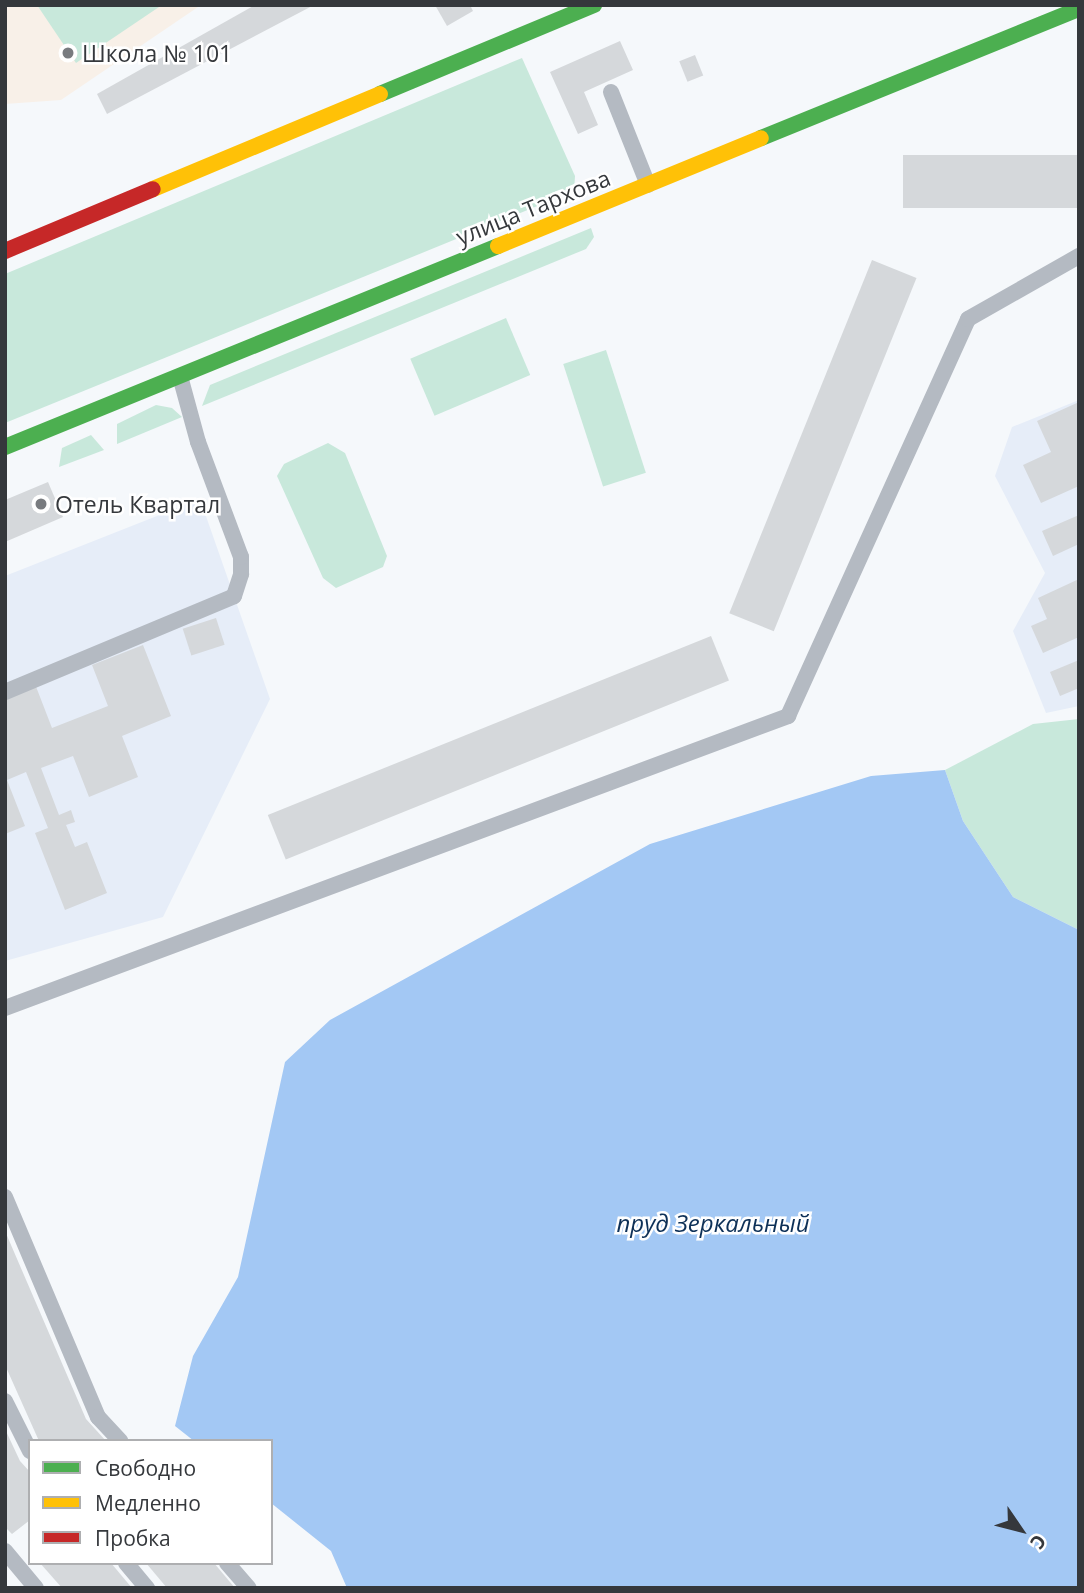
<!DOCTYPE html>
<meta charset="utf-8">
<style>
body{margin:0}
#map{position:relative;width:1084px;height:1593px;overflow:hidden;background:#f5f8fb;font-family:"Open Sans",sans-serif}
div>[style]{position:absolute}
.built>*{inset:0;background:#e6edf8}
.education>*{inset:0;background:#f8f0e8}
.green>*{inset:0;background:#c8e8db;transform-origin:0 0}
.water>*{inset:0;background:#a3c8f4}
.building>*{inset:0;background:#d5d8db;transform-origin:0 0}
.lane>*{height:16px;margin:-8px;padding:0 8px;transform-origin:8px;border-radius:8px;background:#b4bac2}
.fast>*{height:16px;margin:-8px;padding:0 8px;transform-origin:8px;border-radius:8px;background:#4caf50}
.slow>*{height:16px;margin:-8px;padding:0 8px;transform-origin:8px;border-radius:8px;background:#ffc107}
.jam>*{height:16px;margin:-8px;padding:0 8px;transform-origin:8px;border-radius:8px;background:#c62828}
.dots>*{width:19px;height:19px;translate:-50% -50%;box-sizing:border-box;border:4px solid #fff;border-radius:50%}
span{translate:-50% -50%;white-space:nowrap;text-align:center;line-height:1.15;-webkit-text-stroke:5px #fff;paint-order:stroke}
.poi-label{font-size:23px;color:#35383c}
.left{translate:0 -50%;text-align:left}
.street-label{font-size:23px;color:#35383c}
.water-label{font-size:24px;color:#0e3158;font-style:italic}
.frame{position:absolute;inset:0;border:7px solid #35383c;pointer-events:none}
.legend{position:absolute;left:28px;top:1439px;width:245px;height:126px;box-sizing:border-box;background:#fff;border:2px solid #aeafb1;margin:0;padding:9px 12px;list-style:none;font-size:21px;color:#35383c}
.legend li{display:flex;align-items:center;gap:14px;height:35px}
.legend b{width:35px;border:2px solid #aeafb1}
.north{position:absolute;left:986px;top:1495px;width:70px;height:70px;-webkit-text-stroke:5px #fff;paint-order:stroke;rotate:125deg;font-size:19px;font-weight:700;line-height:28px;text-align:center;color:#35383c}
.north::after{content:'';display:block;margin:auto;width:24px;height:32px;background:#35383c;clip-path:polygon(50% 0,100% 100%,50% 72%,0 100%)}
</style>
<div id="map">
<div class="built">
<div style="clip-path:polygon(1079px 400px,1079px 706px,1046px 713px,1013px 631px,1045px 573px,995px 476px,1012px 427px)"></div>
<div style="clip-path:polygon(200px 499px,270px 699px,163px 917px,5px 961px,5px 576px)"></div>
</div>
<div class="education">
<div style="clip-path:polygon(5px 5px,201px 5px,61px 100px,5px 104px)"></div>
</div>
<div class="green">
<div style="clip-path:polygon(37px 5px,162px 5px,76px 63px)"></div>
<div style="clip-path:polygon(522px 58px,575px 176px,574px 191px,5px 423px,5px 274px)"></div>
<div style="clip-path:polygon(591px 228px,594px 237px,586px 249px,202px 406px,210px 385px)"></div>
<div style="left:506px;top:318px;width:62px;height:104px;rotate:67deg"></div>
<div style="left:606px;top:350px;width:129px;height:45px;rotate:72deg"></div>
<div style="clip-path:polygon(156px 405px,172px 408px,182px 417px,117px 444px,117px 424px)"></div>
<div style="clip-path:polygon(91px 435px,104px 450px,59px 467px,62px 448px)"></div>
<div style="clip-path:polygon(328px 443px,345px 453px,387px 556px,383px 567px,336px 588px,323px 578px,277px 476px,284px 464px)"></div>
<div style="clip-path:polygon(1079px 719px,1079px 930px,1013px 897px,963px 821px,945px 770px,1033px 724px)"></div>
</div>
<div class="water">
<div style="clip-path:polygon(945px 770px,963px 821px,1013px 897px,1079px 930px,1079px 1588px,347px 1588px,331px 1551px,271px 1503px,271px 1441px,194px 1441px,175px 1426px,193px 1356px,238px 1277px,285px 1062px,330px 1020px,650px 844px,871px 776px)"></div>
</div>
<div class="building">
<div style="clip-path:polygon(255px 5px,314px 5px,107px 114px,97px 94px)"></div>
<div style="clip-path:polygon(435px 5px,470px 5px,473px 11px,447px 26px)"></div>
<div style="clip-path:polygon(620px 41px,633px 70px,584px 92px,598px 125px,578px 134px,550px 72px)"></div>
<div style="left:695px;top:55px;width:22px;height:17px;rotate:68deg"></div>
<div style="left:1079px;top:155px;width:53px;height:176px;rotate:90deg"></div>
<div style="left:872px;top:260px;width:48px;height:381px;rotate:22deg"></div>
<div style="clip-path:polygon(1079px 402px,1079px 486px,1041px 503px,1023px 465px,1051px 452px,1037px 421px)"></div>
<div style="clip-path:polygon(48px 482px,63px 517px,5px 542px,5px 500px)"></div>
<div style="clip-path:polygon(1079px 515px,1079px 544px,1053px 556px,1042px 531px)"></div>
<div style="clip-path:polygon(1079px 579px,1079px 637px,1043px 653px,1031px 626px,1047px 619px,1038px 598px)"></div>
<div style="left:216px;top:618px;width:28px;height:35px;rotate:72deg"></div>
<div style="left:711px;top:636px;width:48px;height:478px;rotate:68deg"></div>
<div style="clip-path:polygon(143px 645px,171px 716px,122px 736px,138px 777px,89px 797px,73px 756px,41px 768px,59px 815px,71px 810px,75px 822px,66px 825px,75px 847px,87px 842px,107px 893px,65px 910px,35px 833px,48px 828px,26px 772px,7px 780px,25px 826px,5px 834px,5px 696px,35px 684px,52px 728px,108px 706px,92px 665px)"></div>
<div style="clip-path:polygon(1079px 660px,1079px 688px,1060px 696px,1050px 672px)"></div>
<div style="clip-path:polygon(5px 1231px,86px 1419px,106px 1441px,39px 1441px,5px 1365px)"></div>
<div style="clip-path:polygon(5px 1429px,20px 1461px,30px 1472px,30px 1520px,12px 1534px,5px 1527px)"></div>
<div style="clip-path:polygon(40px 1563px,111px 1563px,132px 1588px,62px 1588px)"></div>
<div style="clip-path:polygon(146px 1563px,214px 1563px,235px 1588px,167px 1588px)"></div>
</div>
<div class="lane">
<div style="left:611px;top:92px;width:100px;rotate:68.3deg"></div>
<div style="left:5px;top:692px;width:248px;rotate:-22.7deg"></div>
<div style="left:234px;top:596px;width:23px;rotate:-72deg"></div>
<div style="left:241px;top:574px;width:17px;rotate:-90deg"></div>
<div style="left:241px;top:557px;width:123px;rotate:-110.5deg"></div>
<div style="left:198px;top:442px;width:68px;rotate:-105.3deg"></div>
<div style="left:5px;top:1008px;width:836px;rotate:-20.45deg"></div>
<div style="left:788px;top:716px;width:436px;rotate:-65.6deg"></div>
<div style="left:968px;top:319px;width:128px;rotate:-29.6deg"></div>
<div style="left:5px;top:1197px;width:239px;rotate:67.1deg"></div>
<div style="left:98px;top:1417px;width:33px;rotate:47deg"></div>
<div style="left:5px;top:1401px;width:56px;rotate:63.4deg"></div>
<div style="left:5px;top:1551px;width:48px;rotate:50deg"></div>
<div style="left:126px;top:1563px;width:33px;rotate:50deg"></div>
<div style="left:227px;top:1563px;width:33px;rotate:49deg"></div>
</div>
<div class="fast">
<div style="left:380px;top:94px;width:232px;rotate:-22.6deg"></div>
<div style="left:761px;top:138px;width:343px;rotate:-22.1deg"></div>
<div style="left:5px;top:447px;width:532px;rotate:-22.18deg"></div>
</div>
<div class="slow">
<div style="left:153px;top:189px;width:246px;rotate:-22.7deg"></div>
<div style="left:498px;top:246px;width:284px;rotate:-22.3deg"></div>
</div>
<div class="jam">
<div style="left:5px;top:251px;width:160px;rotate:-22.7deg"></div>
</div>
<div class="dots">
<div style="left:68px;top:53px;background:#787b7f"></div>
<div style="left:41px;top:504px;background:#787b7f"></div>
</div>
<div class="poi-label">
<span class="left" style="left:82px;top:53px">Школа № 101</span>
<span class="left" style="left:55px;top:504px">Отель Квартал</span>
</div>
<div class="street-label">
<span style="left:533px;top:207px;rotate:-22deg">улица Тархова</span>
</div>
<div class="water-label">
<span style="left:713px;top:1223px">пруд Зеркальный</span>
</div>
<div class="frame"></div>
<ul class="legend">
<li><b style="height:9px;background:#4caf50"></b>Свободно</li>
<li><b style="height:9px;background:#ffc107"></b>Медленно</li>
<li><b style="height:9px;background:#c62828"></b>Пробка</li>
</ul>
<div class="north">С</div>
</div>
